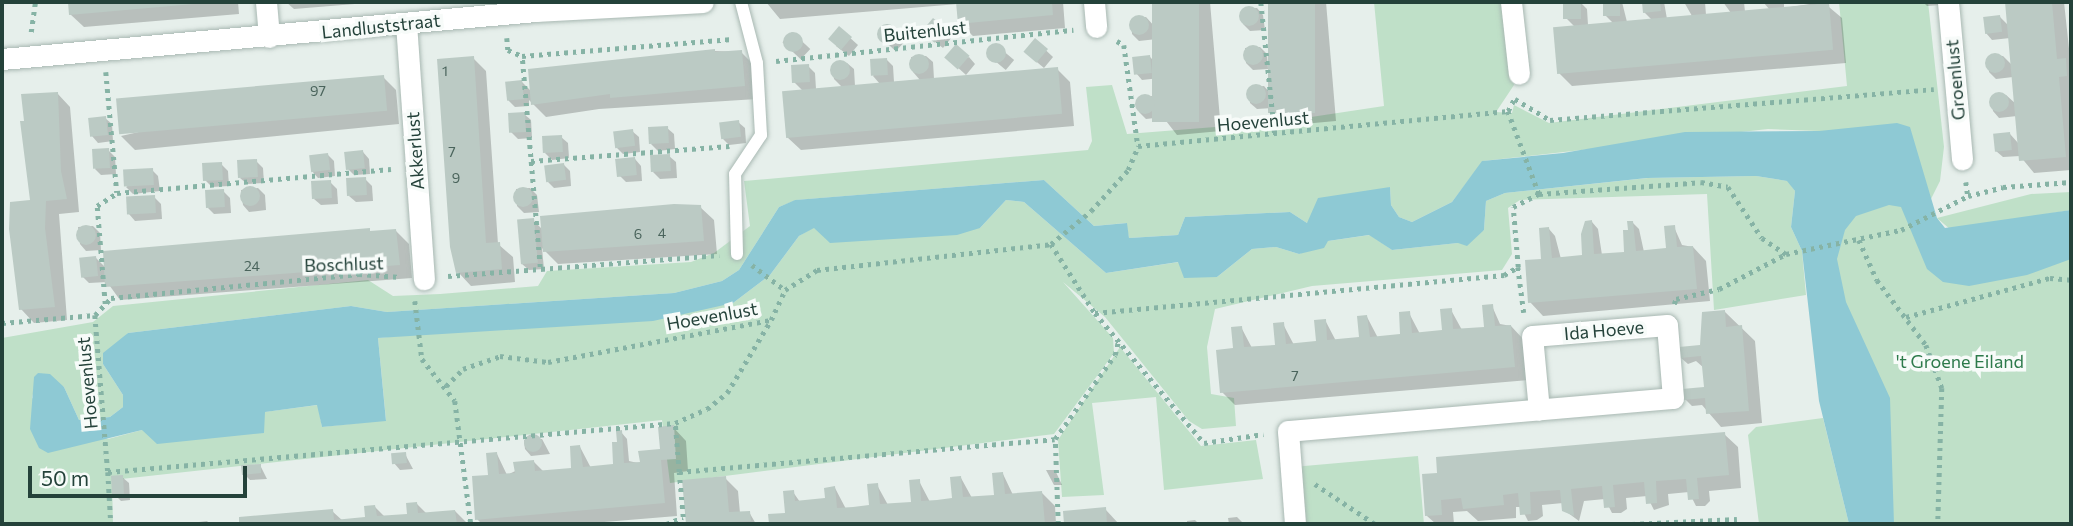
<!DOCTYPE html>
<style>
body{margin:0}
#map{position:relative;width:2073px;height:526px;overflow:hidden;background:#e6efeb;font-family:Commissioner,sans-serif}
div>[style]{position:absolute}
.green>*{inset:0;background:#bfe0c8;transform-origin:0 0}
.water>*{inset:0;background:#8ec9d4}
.shadow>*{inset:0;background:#0003;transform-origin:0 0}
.building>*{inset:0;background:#bbcac4;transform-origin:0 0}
.round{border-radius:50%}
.path>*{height:4.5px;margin-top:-2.25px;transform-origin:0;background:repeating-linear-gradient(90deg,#86b3a5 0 3.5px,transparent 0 8.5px)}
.roads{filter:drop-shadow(0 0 2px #a8b8b2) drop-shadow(0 0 2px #a8b8b2)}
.service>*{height:12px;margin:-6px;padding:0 6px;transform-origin:6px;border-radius:6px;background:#fff}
.minor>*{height:21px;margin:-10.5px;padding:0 10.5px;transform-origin:10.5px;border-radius:10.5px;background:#fff}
span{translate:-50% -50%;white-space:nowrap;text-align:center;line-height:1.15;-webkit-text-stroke:7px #f7fbf9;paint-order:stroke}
.number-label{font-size:14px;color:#4a645c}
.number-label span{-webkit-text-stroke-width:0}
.street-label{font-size:18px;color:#24423a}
.park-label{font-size:18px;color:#2d7a4b}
.frame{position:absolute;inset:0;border:4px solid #24423a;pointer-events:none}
.scale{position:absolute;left:28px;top:466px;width:219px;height:32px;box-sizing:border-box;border:4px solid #24423a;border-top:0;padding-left:9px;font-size:21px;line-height:24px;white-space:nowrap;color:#24423a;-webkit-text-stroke:5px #f7fbf9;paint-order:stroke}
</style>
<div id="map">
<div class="green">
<div style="clip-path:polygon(1374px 2px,1504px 2px,1514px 85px,1496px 112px,1512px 113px,1514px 105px,1549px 123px,1847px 86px,1839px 2px,1928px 2px,1944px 147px,1940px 181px,1931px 199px,1925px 182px,1819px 131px,1768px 129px,1483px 161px,1452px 202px,1412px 222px,1399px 217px,1391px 205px,1390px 187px,1307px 223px,1290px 212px,1185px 217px,1178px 235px,1129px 238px,1126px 223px,1094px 226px,1044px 180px,796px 200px,779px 207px,739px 270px,722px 281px,674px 293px,387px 312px,351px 306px,128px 333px,103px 364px,123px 395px,123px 407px,110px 417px,79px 420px,64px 387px,38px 373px,32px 398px,108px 439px,142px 430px,264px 433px,264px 412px,318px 405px,322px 427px,386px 420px,378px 338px,733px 303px,770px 275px,799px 236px,814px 227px,980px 228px,1006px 200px,1024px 202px,1106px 273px,1179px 262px,1217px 277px,1252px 249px,1276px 247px,1299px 254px,1328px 241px,1370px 235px,1392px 250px,1458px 243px,1484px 230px,1486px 201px,1505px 193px,1648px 178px,1756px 176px,1788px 181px,1795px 191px,1791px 227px,1802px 251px,1806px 295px,1714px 310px,1707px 194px,1520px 200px,1508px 208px,1512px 254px,1502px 270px,1312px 286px,1215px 309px,1207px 347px,1211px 394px,1234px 398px,1236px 426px,1202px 429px,1189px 421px,1105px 317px,1063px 282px,1113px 338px,1114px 353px,1054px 434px,670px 483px,662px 420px,112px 480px,113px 524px,2px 524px,2px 338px,93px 322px,113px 306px,368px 280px,393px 296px,440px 294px,538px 286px,547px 271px,691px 262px,714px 253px,750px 226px,744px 181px,1088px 150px,1092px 141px,1086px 87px,1112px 85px,1127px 134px,1278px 122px,1384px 106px)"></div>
<div style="clip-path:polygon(2071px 192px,2071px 210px,1951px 230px,1937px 218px,2031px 194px)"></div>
<div style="clip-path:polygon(1909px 193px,1943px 249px,2071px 239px,2071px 524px,1873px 524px,1823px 211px)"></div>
<div style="clip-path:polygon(1120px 347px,1201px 446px,1256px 440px,1263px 479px,1164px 490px,1156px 397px,1092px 403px,1104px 495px,1062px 497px,1058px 440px)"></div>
<div style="clip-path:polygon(1823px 418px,1849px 524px,1759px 524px,1748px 435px,1756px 427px)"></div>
<div style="left:1418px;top:456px;width:68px;height:117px;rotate:85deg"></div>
</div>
<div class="water">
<div style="clip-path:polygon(1897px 123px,1910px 127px,1937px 218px,1945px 228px,2071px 210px,2071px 259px,2027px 275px,1969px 286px,1943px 282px,1927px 269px,1901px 207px,1889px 205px,1856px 216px,1845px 230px,1837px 259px,1846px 302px,1890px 398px,1894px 524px,1849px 524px,1819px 401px,1802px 251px,1791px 227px,1795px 191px,1787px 181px,1756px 176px,1647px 178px,1505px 193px,1486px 201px,1484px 230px,1467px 246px,1458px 243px,1392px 250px,1369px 235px,1328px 241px,1324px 248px,1299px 254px,1276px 247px,1252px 249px,1217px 277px,1184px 278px,1178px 262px,1106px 273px,1024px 202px,1006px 200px,980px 228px,957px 235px,830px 243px,814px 228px,799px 236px,770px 275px,733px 303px,653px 321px,378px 338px,386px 421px,322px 427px,317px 405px,265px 412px,264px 433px,157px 444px,142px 430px,48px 453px,39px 448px,30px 429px,34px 377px,38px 373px,50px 374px,64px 387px,79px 420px,110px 417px,123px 407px,123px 395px,103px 364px,103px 353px,128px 333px,351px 306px,387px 312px,674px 293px,722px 281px,739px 270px,779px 207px,795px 200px,1044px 180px,1094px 226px,1127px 223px,1129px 238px,1178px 235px,1185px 217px,1290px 212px,1307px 223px,1318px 198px,1390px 187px,1391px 205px,1399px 217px,1412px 222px,1452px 202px,1482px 161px,1563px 153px,1685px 132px,1819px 131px)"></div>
</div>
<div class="shadow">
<div style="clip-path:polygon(69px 2px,238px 2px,239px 14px,84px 27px,70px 14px)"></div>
<div style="clip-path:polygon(286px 2px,379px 2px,294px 9px)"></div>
<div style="clip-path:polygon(766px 2px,1063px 2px,1065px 28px,973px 36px,959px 23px,958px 4px,780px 19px)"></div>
<div style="clip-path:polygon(1153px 2px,1210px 2px,1221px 131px,1177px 135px,1163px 117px,1146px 119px,1139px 112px,1138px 97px,1153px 96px,1162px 105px,1160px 78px,1142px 80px,1136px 73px,1150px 57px,1159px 66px,1157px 39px,1139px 41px,1132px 34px,1131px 19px,1146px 17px,1155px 27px)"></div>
<div style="clip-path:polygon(1269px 2px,1326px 2px,1336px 121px,1292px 125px,1279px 112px)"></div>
<div style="clip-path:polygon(1580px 2px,1587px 9px,1588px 25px,1613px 23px,1605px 15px,1604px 2px,1622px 2px,1627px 22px,1652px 20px,1644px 12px,1644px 2px,1664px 2px,1667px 19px,1692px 16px,1684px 2px,1705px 2px,1706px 15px,1731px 13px,1723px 2px,1744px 2px,1745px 12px,1770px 10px,1763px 2px,1784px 2px,1784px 8px,1823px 2px,1842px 18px,1846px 63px,1572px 86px,1559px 73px,1574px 26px,1566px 18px,1565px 3px)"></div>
<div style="clip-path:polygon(1923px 2px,1941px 2px,1941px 5px,1927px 6px)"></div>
<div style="clip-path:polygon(2007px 2px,2064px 2px,2071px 67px,2071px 170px,2034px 173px,2020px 156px,2003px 157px,1996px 151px,2010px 134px,2019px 144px,2017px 116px,1999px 118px,1993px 111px,1991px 96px,2006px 95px,2016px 104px,2013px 77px,1996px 79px,1989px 72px,1988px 57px,2003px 56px,2012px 65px,2010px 38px,1992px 40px,1986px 33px,2000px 17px,2009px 26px)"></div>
<div style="clip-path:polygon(1257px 8px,1263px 15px,1265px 30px,1250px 31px,1243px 24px,1242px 9px)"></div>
<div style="clip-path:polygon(933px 20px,952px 37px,943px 48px,930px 38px)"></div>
<div style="left:887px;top:24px;width:25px;height:14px;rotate:43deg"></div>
<div style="clip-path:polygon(839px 28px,858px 45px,849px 56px,836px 46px)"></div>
<div style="left:792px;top:32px;width:25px;height:14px;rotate:43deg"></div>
<div style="clip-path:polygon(1035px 40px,1053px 57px,1044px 68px,1032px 58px)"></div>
<div style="left:995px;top:44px;width:25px;height:13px;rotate:40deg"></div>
<div style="clip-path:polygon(1260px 47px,1267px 54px,1268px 69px,1253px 70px,1246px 63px,1245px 48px)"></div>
<div style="clip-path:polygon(714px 51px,741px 52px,754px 65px,757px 99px,599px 109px,546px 117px,529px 100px,529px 106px,515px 107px,508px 100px,522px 82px,532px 92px,530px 70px)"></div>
<div style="clip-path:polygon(926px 56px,933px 62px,934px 79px,1057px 69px,1070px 82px,1074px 126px,801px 150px,787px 137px,802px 90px,794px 82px,808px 66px,815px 73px,816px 89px,842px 87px,834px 79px,832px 64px,847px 63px,854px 69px,855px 86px,880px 84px,873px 76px,886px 59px,893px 66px,894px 82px,920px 80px,913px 72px,911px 57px)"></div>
<div style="clip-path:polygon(969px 57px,975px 64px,966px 75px,954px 64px)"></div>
<div style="clip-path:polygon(473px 58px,486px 71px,498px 244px,513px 257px,515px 282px,471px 286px,458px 272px)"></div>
<div style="clip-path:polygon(383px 77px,396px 90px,399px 124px,135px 150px,121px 136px)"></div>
<div style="clip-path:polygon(1264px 86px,1270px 93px,1272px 108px,1257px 109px,1250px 103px,1249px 88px)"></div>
<div style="clip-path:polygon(57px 93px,70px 107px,79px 212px,59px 214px,67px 320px,34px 323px,21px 309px,32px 202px)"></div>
<div style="clip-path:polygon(524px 114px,531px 120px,532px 138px,518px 139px,511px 132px)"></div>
<div style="clip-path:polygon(105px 118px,112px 124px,113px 141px,98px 143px,92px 136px)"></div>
<div style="clip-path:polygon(738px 122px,745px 128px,746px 143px,729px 145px,722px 138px)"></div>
<div style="clip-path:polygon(667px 128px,674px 134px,675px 149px,658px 151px,651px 144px)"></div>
<div style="clip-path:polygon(632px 131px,639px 137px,640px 152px,623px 154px,616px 147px)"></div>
<div style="clip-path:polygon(561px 137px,568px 143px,569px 158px,552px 160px,545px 153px)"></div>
<div style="clip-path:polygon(108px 150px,115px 157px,116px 174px,101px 175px,95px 169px)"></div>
<div style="clip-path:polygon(363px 152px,369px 159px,370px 174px,354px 175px,347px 168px)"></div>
<div style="clip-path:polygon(328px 155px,334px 161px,335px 176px,318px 178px,312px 171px)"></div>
<div style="clip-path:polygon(669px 156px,676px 162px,677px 178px,660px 179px,653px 172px)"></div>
<div style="clip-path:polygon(635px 159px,641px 166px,642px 181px,626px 182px,619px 175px)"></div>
<div style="clip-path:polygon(256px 161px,263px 168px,264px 183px,247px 184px,240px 178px)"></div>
<div style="clip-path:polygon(221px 164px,228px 171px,229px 186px,212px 187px,205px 180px)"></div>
<div style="clip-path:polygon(564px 165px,570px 171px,571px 186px,554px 188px,548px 182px)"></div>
<div style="clip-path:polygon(152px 170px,158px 176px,160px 191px,133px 194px,126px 187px)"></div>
<div style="clip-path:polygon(365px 179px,372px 186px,373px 201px,356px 202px,349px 196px)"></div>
<div style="clip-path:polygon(330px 182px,337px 189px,338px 204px,321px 205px,314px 199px)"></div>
<div style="clip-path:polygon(258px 188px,265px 195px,266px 210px,249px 212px,243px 205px,241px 190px)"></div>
<div style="clip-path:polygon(530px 188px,537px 195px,539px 212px,524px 213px,517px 206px,516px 189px)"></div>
<div style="clip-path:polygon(223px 191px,230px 198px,231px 213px,214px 214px,208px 208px)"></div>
<div style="clip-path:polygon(154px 197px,161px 204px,162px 219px,135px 221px,129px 214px)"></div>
<div style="clip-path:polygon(700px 207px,714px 220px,717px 254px,558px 264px,542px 248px,544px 269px,529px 270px,522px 264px,533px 220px,543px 230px)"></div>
<div style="clip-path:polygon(1592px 222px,1598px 229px,1602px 255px,1626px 253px,1632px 222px,1639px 229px,1644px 252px,1668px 249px,1674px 227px,1682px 245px,1693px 247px,1706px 261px,1710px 301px,1543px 316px,1530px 302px,1549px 229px,1555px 236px,1561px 259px,1584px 257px)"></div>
<div style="clip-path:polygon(93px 226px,100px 233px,101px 250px,86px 251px,80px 244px,78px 227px)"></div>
<div style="clip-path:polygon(396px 231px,409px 244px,412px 278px,120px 300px,107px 282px,89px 283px,82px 276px,96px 258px,106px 268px)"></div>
<div style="clip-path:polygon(1492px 306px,1500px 324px,1511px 326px,1524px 340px,1528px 380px,1235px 405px,1222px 392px,1241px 327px,1252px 348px,1277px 346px,1283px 324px,1294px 345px,1318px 343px,1325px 320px,1336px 341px,1360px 339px,1367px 317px,1378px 338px,1402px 336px,1409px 313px,1420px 334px,1444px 332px,1451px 310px,1462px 330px,1486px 328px)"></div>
<div style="clip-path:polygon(1725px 312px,1755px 341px,1762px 423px,1721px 427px,1702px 405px,1692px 406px,1685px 399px,1706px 388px,1704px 368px,1696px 361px,1688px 364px,1681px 358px,1702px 347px)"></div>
<div style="clip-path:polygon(673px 427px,686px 441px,688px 471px,674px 473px,677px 516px,580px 524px,482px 524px,477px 519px,497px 454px,507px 475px,534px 462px,544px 472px,573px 469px,580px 447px,591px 468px,615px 466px,621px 432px,627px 439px,629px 461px,642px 464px,662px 451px)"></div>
<div style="clip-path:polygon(1724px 434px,1738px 447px,1741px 488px,1709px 491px,1710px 501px,1705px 506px,1696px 506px,1689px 492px,1668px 494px,1669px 505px,1654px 510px,1647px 496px,1626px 498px,1627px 509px,1621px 513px,1612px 513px,1605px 499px,1584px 501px,1579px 521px,1564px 510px,1563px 503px,1542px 505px,1543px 516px,1537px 520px,1528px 521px,1521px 507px,1516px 507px,1516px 518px,1478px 521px,1467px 511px,1453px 512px,1454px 524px,1436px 524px,1427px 516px,1424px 476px)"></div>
<div style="clip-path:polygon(542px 439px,550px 454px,531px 456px,525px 449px,524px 440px)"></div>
<div style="clip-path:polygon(405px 454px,413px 469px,400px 470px,394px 463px)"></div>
<div style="clip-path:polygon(260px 465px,267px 479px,250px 480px,244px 474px)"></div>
<div style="clip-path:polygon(1046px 470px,1055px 470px,1062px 485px,1054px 485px)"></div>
<div style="clip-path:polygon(1003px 474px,1013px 495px,1041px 492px,1055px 506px,1056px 524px,771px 524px,770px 516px,786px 514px,793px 492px,800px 502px,827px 500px,835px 488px,846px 509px,871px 507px,877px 485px,888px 505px,912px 503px,919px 481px,930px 502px,954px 500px,961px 478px,972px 498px,996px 496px)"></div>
<div style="clip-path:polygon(122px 477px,129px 483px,130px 500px,121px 501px,114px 494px)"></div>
<div style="clip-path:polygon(725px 478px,738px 491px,740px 513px,749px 512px,756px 524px,688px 524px,684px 482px)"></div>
<div style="clip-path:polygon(417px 504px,427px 514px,455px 511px,468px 524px,241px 524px,241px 518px,332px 511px,343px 521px,367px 519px,375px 507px,385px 517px,409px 515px)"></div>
<div style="clip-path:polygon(1105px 509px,1119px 524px,1066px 524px,1065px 512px)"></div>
<div style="clip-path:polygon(1237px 517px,1244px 524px,1229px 524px,1228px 518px)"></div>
<div style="clip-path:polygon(1195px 520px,1199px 524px,1187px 524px,1187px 521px)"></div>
<div style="clip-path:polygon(207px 521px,210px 524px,199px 524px,199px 522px)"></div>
</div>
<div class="building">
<div style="clip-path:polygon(68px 2px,194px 2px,194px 4px,69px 15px)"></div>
<div style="clip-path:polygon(956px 2px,1052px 2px,1053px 15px,958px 24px)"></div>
<div style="left:1152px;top:2px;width:47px;height:120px"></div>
<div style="left:1268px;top:2px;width:47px;height:111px"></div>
<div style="left:1563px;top:2px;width:18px;height:17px"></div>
<div style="left:1603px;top:2px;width:17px;height:14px"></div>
<div style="clip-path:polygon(1642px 2px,1660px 2px,1661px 11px,1643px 13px)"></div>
<div style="clip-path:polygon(2005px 2px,2052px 2px,2057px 59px,2066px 58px,2067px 76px,2059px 77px,2066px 157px,2019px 161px)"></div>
<div style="left:1829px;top:3px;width:47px;height:277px;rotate:85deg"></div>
<div class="round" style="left:1239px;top:6px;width:20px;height:20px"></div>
<div style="left:2000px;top:15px;width:17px;height:17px;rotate:83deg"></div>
<div class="round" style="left:1129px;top:15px;width:20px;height:20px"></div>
<div style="left:933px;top:18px;width:17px;height:18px;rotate:40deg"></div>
<div class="round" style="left:877px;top:24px;width:20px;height:20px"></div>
<div style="left:839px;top:26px;width:17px;height:17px;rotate:40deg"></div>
<div class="round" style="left:783px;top:32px;width:20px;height:20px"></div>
<div style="left:1035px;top:38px;width:17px;height:18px;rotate:40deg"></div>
<div class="round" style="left:986px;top:43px;width:20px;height:20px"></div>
<div style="left:956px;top:44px;width:18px;height:18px;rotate:41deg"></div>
<div class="round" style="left:1243px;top:45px;width:20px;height:20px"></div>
<div style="clip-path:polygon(715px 49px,715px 52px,742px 50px,745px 86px,610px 98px,610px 94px,531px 105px,528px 69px)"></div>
<div class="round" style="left:1985px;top:53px;width:20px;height:20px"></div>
<div class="round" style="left:909px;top:54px;width:20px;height:20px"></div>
<div style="left:1150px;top:55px;width:18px;height:18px;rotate:84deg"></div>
<div style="clip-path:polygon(474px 56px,486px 243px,500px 242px,502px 269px,456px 273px,450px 247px,437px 59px)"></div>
<div style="left:887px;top:58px;width:17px;height:17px;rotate:87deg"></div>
<div class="round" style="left:830px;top:60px;width:20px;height:20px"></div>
<div style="left:809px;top:64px;width:18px;height:18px;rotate:87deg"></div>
<div style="left:1058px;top:67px;width:47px;height:277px;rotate:85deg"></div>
<div style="left:384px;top:75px;width:36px;height:269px;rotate:85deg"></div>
<div style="left:522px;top:80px;width:19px;height:17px;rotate:84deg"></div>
<div class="round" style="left:1246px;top:84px;width:20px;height:20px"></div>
<div style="clip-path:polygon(58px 92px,61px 171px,67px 199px,46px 201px,45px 228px,55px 307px,19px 310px,9px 229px,10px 202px,30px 200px,20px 121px,24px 121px,21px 94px)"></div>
<div class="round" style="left:1989px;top:92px;width:20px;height:20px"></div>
<div class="round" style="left:1135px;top:94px;width:20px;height:20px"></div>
<div style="left:525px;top:112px;width:20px;height:17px;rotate:87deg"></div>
<div style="left:106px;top:116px;width:19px;height:18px;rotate:84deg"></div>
<div style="left:739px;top:120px;width:17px;height:20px;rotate:83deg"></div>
<div style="left:668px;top:126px;width:17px;height:20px;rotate:87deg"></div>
<div style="left:633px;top:129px;width:17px;height:20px;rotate:83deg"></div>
<div style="left:2010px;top:132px;width:18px;height:17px;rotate:84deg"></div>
<div style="left:562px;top:135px;width:17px;height:20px;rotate:87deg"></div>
<div style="left:109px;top:148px;width:20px;height:17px;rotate:87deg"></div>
<div style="left:363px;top:150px;width:18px;height:19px;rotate:84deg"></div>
<div style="left:328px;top:153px;width:17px;height:19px;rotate:83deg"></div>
<div style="left:670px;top:154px;width:17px;height:20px;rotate:87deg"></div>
<div style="left:635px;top:157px;width:18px;height:20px;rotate:84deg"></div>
<div style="left:257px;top:159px;width:18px;height:20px;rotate:87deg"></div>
<div style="left:222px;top:162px;width:18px;height:20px;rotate:87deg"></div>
<div style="left:564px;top:163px;width:17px;height:20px;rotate:83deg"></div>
<div style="left:153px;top:168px;width:17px;height:30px;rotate:87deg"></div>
<div style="left:366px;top:177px;width:18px;height:20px;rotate:87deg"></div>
<div style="left:331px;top:180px;width:18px;height:20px;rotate:87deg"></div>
<div class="round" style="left:240px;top:186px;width:20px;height:20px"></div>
<div class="round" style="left:513px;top:187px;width:20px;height:20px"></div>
<div style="left:224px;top:189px;width:18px;height:19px;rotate:87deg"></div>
<div style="left:155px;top:195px;width:18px;height:29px;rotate:87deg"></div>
<div style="clip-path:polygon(674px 204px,701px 205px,704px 241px,543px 252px,540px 216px)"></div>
<div style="left:534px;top:218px;width:45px;height:17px;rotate:85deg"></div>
<div style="clip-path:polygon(1592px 220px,1594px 254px,1624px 252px,1623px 230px,1628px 230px,1627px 221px,1633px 221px,1636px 251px,1666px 248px,1664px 226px,1675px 225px,1677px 247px,1693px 246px,1697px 289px,1528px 303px,1525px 260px,1541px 259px,1539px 228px,1549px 227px,1552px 258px,1582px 255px,1581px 234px,1585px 221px)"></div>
<div class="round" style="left:76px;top:225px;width:20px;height:20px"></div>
<div style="clip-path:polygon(370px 228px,370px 231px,396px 229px,400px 265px,105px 287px,103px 251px)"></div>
<div style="left:96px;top:256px;width:20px;height:17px;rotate:84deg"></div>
<div style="clip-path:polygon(1493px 304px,1495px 326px,1511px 325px,1515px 367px,1220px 393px,1216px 350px,1233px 348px,1231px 327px,1242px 326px,1244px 347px,1259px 346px,1275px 345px,1273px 323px,1284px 322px,1286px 344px,1316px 341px,1314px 320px,1326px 319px,1327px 340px,1359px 337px,1357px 316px,1367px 315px,1370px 337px,1400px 334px,1399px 312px,1410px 311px,1412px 333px,1442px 330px,1440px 309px,1452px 308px,1453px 329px,1484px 327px,1482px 305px)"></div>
<div style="clip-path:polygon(1725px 310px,1726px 327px,1742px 325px,1749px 411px,1706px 414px,1705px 398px,1683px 400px,1682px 389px,1704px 387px,1701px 356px,1680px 358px,1679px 347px,1700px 345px,1702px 312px)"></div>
<div style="clip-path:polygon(674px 425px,676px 459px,661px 460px,665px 503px,475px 520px,472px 476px,488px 475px,486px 453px,497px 452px,499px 474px,515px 473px,513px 462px,534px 460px,535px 471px,571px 468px,570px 446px,580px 445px,583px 467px,613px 464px,612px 442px,617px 442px,616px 431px,622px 430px,624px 463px,640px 462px,638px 451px,660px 449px,658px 427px)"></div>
<div style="clip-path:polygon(1725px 432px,1729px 475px,1697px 478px,1699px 499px,1688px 500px,1686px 479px,1656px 481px,1657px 503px,1646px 504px,1644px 482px,1613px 485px,1615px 507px,1604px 508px,1602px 486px,1571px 489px,1574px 516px,1562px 511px,1560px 490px,1530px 492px,1531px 514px,1520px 515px,1518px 493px,1503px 495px,1504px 505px,1483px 507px,1463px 509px,1461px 498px,1441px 500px,1442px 515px,1425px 516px,1422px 474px,1437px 473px,1436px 457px)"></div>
<div class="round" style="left:524px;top:434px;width:18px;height:18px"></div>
<div style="left:406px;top:452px;width:11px;height:15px;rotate:85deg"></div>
<div style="clip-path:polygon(261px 464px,261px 473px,242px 475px,241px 465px)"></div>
<div style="clip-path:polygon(1003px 472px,1005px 494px,1042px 491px,1045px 524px,769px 524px,768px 514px,785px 513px,783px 491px,794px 490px,795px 501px,825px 498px,824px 488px,835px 486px,837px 508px,853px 507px,869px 505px,867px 484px,878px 483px,880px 504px,895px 503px,911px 502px,909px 480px,920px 479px,921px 501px,937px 500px,952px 498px,950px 477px,961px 476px,963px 497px,994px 495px,992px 473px)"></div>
<div style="left:123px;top:475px;width:19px;height:12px;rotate:87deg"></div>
<div style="clip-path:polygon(726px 476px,729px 512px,750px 511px,751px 521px,686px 524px,682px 480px)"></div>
<div style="clip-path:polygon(417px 502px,418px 513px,455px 510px,457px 524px,239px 524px,239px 517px,333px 509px,334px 520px,365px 517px,364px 506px,375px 505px,377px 516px,407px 514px,406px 503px)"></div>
<div style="clip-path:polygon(1106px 507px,1107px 524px,1064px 524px,1063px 511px)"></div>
</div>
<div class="path">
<div style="left:1261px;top:2px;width:134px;rotate:84deg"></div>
<div style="left:31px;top:32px;width:30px;rotate:-82deg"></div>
<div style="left:507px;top:38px;width:12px;rotate:85deg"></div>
<div style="left:508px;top:50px;width:15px;rotate:23deg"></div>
<div style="left:1117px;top:41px;width:8px;rotate:30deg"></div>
<div style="left:1124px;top:45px;width:102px;rotate:82.1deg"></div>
<div style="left:776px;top:61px;width:299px;rotate:-6deg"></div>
<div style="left:106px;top:72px;width:121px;rotate:84.8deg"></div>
<div style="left:1515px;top:99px;width:41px;rotate:31deg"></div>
<div style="left:1550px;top:120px;width:385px;rotate:-4.6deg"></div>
<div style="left:1508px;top:111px;width:89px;rotate:69.5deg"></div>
<div style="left:531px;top:161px;width:199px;rotate:-4.3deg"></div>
<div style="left:1966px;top:182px;width:14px;rotate:82deg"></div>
<div style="left:1968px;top:196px;width:36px;rotate:-14deg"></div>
<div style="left:2003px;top:187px;width:68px;rotate:-4.2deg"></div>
<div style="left:1859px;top:240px;width:44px;rotate:65.8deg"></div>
<div style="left:1877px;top:280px;width:81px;rotate:53deg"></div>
<div style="left:1926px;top:345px;width:46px;rotate:69.6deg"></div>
<div style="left:1942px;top:388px;width:136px;rotate:91.7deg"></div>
<div style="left:1051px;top:244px;width:52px;rotate:-39.5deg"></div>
<div style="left:1091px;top:211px;width:55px;rotate:-47.9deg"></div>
<div style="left:1128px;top:170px;width:26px;rotate:-67deg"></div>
<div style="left:1138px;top:146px;width:372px;rotate:-5.4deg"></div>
<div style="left:1508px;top:111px;width:13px;rotate:-63deg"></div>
<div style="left:752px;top:265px;width:41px;rotate:37.1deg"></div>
<div style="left:540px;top:267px;width:212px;rotate:-94.9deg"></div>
<div style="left:522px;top:56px;width:211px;rotate:-4.6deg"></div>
<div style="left:1518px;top:267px;width:46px;rotate:82.6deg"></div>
<div style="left:448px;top:276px;width:272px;rotate:-4.4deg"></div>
<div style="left:415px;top:301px;width:58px;rotate:83.1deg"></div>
<div style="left:422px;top:359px;width:53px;rotate:51.8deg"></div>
<div style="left:455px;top:401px;width:124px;rotate:82.6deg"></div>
<div style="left:105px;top:304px;width:98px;rotate:-94.7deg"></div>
<div style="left:97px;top:206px;width:24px;rotate:-33deg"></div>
<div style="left:117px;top:193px;width:275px;rotate:-5deg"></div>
<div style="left:1674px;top:304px;width:5px;rotate:-68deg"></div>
<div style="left:1676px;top:299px;width:44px;rotate:-13.1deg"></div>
<div style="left:1719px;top:289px;width:76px;rotate:-27.6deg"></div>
<div style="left:1786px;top:254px;width:117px;rotate:-11.8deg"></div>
<div style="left:1901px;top:230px;width:75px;rotate:-26.9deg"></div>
<div style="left:1095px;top:313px;width:411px;rotate:-5.3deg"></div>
<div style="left:1504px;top:275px;width:16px;rotate:-30deg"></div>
<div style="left:1518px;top:267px;width:60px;rotate:-94.8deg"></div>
<div style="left:1513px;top:207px;width:29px;rotate:-27deg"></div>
<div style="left:1539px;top:194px;width:162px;rotate:-4.2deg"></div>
<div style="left:1701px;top:182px;width:27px;rotate:10deg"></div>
<div style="left:1728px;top:187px;width:61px;rotate:56.3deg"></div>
<div style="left:1762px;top:238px;width:29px;rotate:34deg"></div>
<div style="left:95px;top:315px;width:158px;rotate:85.3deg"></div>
<div style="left:108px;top:472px;width:569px;rotate:-4.94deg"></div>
<div style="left:1906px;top:317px;width:149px;rotate:-15.2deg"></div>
<div style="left:2050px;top:278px;width:21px;rotate:5deg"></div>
<div style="left:2px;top:323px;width:93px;rotate:-4.9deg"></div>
<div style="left:95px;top:315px;width:23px;rotate:-47deg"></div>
<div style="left:111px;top:298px;width:249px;rotate:-5.5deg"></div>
<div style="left:359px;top:274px;width:42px;rotate:4.1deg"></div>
<div style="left:446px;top:386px;width:24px;rotate:-45deg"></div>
<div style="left:463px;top:369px;width:39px;rotate:-19deg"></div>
<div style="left:500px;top:356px;width:48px;rotate:7.1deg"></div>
<div style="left:548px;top:362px;width:227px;rotate:-10.7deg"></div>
<div style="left:771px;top:320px;width:33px;rotate:-65deg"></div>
<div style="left:785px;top:290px;width:38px;rotate:-32deg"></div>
<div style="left:817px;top:270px;width:235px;rotate:-6.3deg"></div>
<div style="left:1051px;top:244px;width:82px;rotate:57.5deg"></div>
<div style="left:1095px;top:313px;width:170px;rotate:50deg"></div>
<div style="left:1204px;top:443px;width:60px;rotate:-8.7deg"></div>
<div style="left:108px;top:472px;width:52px;rotate:86.7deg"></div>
<div style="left:679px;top:472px;width:49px;rotate:-94.7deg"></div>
<div style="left:675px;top:423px;width:35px;rotate:-24deg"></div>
<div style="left:707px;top:409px;width:26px;rotate:-39deg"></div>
<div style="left:727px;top:393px;width:85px;rotate:-58.9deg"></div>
<div style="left:1315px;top:484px;width:72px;rotate:33.7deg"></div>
<div style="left:666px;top:524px;width:18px;rotate:-22deg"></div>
<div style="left:683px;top:517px;width:45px;rotate:-95.1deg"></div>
<div style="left:679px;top:472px;width:377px;rotate:-5deg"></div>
<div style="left:1058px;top:524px;width:85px;rotate:-92deg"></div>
<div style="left:1055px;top:439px;width:103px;rotate:-54.5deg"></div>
<div style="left:1115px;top:355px;width:13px;rotate:-77deg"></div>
<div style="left:1632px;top:524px;width:105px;rotate:-2.7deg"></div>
</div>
<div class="roads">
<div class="service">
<div style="left:737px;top:254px;width:80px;rotate:-91.4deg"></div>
<div style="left:735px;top:174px;width:47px;rotate:-56.3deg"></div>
<div style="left:761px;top:135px;width:72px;rotate:-93.2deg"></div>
<div style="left:757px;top:63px;width:63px;rotate:-104.7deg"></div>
</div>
<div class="minor">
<div style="left:266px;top:2px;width:35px;rotate:85deg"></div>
<div style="left:1094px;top:2px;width:25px;rotate:85deg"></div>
<div style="left:1511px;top:2px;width:72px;rotate:83.7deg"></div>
<div style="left:1948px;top:2px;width:158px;rotate:84.9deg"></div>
<div style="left:406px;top:23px;width:257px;rotate:86deg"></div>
<div style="left:2px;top:59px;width:536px;rotate:-5.14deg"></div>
<div style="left:536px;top:11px;width:167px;rotate:-3.1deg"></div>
<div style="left:1295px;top:524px;width:93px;rotate:-94.3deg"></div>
<div style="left:1288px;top:431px;width:386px;rotate:-4.9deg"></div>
<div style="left:1673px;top:398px;width:73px;rotate:-94.7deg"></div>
<div style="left:1667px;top:325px;width:135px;rotate:175.3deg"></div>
<div style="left:1532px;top:336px;width:74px;rotate:84.6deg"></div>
</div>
</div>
<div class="number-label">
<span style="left:445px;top:71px">1</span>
<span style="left:318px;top:91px">97</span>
<span style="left:452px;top:152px">7</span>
<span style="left:456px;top:178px">9</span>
<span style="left:662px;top:233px">4</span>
<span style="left:638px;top:234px">6</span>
<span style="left:252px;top:266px">24</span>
<span style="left:1295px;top:376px">7</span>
</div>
<div class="street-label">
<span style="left:381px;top:26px;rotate:-6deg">Landluststraat</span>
<span style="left:925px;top:31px;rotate:-6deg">Buitenlust</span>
<span style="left:1955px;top:80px;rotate:-95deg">Groenlust</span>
<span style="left:1263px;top:121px;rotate:-5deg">Hoevenlust</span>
<span style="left:415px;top:151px;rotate:-94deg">Akkerlust</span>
<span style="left:344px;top:264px;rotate:-2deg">Boschlust</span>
<span style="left:712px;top:316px;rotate:-10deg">Hoevenlust</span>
<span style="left:1604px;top:330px;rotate:-5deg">Ida Hoeve</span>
<span style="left:87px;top:383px;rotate:-95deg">Hoevenlust</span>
</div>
<div class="park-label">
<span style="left:1960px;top:361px">'t Groene Eiland</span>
</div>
<div class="frame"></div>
<div class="scale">50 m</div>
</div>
